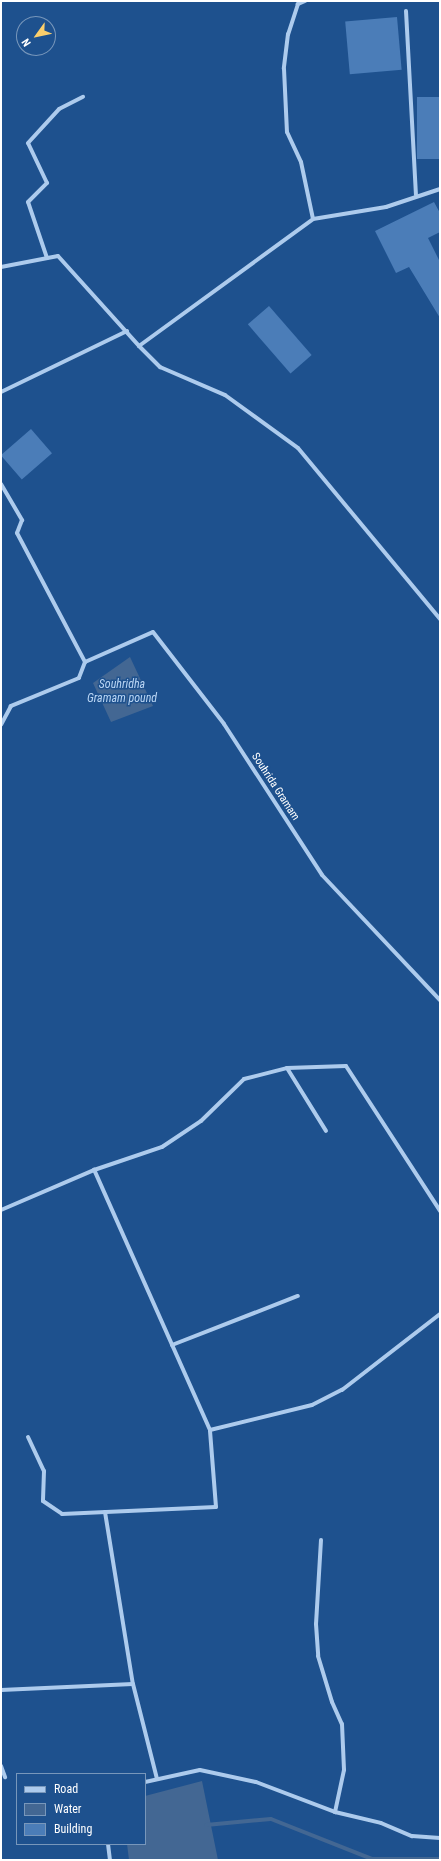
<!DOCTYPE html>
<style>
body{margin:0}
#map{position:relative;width:441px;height:1861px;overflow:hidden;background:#1e518e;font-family:"Roboto Condensed",sans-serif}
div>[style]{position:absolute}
.water>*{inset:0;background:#436793}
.stream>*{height:4px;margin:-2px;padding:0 2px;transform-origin:2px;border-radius:2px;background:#436793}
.building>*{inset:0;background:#4b7db8;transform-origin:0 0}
.minor>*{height:4px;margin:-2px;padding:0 2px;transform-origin:2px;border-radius:2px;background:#adcbed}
span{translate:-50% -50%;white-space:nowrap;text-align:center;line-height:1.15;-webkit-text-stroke:3px #1e518e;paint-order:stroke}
.street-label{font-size:11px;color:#fff}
.water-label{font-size:12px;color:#b9d5f4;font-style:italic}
.frame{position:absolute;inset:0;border:2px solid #fff;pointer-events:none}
.legend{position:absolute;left:16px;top:1773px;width:130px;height:72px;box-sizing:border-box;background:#1e518e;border:1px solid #7897bb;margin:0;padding:5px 7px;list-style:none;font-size:12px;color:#fff}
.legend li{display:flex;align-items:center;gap:8px;height:20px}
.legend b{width:20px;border:1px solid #7897bb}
.north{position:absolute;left:16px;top:16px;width:40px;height:40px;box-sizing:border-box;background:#1e518e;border:1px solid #7897bb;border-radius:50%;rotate:237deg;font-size:11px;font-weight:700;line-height:16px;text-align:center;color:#fff}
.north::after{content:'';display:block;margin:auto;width:14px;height:18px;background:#fbcf6c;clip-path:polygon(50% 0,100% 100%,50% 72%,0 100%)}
</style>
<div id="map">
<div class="water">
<div style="clip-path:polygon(130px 657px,153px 706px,111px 722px,93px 683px)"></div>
<div style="clip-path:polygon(202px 1781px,218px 1860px,129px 1860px,127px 1844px,145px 1844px,145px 1796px)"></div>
</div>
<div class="stream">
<div style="left:206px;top:1825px;width:65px;rotate:-5.3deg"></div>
<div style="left:271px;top:1819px;width:109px;rotate:21.6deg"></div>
<div style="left:372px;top:1859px;width:68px"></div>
</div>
<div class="building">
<div style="left:397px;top:17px;width:53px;height:52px;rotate:85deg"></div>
<div style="left:440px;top:97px;width:62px;height:23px;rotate:90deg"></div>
<div style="clip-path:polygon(434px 202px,440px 213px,440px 232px,428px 238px,440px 262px,440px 318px,409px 267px,396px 273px,375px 231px)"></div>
<div style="left:269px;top:306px;width:65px;height:28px;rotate:49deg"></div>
<div style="left:31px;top:429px;width:32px;height:40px;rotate:49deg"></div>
</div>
<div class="minor">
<div style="left:305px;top:1px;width:8px;rotate:157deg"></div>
<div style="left:298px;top:4px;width:32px;rotate:108deg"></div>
<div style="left:288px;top:34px;width:35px;rotate:97deg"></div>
<div style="left:284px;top:69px;width:63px;rotate:87.3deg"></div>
<div style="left:287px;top:132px;width:33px;rotate:65deg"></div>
<div style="left:301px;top:162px;width:58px;rotate:78.1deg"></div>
<div style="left:406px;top:11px;width:184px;rotate:86.9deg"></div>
<div style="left:47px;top:258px;width:59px;rotate:-108.7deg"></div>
<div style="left:28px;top:202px;width:27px;rotate:-45deg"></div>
<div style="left:47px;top:183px;width:44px;rotate:-115.4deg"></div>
<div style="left:28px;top:143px;width:46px;rotate:-47.6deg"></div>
<div style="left:59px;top:109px;width:27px;rotate:-27deg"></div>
<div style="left:1px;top:267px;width:58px;rotate:-10.9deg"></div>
<div style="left:58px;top:256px;width:121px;rotate:48deg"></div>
<div style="left:139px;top:346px;width:215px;rotate:-36.1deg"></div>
<div style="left:313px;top:219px;width:74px;rotate:-9.3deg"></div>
<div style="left:386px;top:207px;width:57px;rotate:-18.4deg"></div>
<div style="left:139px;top:346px;width:30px;rotate:45deg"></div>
<div style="left:160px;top:367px;width:71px;rotate:23.3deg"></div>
<div style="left:225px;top:395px;width:90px;rotate:36deg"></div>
<div style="left:298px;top:448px;width:222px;rotate:50.3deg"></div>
<div style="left:1px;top:392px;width:140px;rotate:-25.8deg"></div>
<div style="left:1px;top:484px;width:42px;rotate:59.7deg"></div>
<div style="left:22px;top:520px;width:14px;rotate:111deg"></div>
<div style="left:17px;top:533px;width:146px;rotate:62.2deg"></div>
<div style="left:85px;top:662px;width:17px;rotate:111deg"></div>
<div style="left:79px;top:678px;width:74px;rotate:157.6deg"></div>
<div style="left:11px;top:706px;width:21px;rotate:118deg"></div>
<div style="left:85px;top:662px;width:74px;rotate:-23.8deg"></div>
<div style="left:153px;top:632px;width:116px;rotate:52.3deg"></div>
<div style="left:224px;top:724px;width:180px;rotate:57deg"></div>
<div style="left:322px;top:875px;width:172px;rotate:46.7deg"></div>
<div style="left:287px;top:1068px;width:74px;rotate:58.2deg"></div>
<div style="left:1px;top:1210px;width:101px;rotate:-23.3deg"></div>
<div style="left:94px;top:1170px;width:72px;rotate:-18.7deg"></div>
<div style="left:162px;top:1147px;width:47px;rotate:-33.7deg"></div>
<div style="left:201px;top:1121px;width:60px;rotate:-44.3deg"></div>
<div style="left:244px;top:1079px;width:44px;rotate:-14.3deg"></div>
<div style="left:287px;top:1068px;width:59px;rotate:-1.9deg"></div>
<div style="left:346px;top:1066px;width:173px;rotate:57deg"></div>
<div style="left:172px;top:1345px;width:135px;rotate:-21.3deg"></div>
<div style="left:210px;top:1430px;width:105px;rotate:-13.8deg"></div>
<div style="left:312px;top:1405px;width:34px;rotate:-27deg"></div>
<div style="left:342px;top:1390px;width:124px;rotate:-37.8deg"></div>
<div style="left:28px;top:1437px;width:38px;rotate:65deg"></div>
<div style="left:44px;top:1471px;width:30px;rotate:92deg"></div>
<div style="left:43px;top:1501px;width:23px;rotate:34deg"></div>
<div style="left:62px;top:1514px;width:154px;rotate:-2.6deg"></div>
<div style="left:216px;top:1507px;width:77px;rotate:-94.5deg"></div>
<div style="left:210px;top:1430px;width:285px;rotate:-114deg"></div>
<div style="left:105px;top:1512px;width:174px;rotate:80.8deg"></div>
<div style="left:321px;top:1540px;width:84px;rotate:93.4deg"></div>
<div style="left:316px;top:1624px;width:32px;rotate:86deg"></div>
<div style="left:318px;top:1656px;width:48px;rotate:73.1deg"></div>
<div style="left:332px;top:1702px;width:24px;rotate:66deg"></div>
<div style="left:342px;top:1724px;width:46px;rotate:87.5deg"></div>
<div style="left:344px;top:1770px;width:43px;rotate:102.1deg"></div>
<div style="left:1px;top:1690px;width:132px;rotate:-2.6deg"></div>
<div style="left:133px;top:1684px;width:98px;rotate:75.8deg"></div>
<div style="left:1px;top:1766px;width:12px;rotate:70deg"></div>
<div style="left:145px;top:1782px;width:56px;rotate:-12.3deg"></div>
<div style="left:200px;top:1770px;width:57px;rotate:12.1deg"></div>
<div style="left:256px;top:1782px;width:85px;rotate:20.8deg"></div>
<div style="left:335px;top:1812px;width:47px;rotate:13.4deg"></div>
<div style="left:381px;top:1823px;width:34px;rotate:23deg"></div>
<div style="left:412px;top:1836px;width:28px;rotate:4deg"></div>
<div style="left:108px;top:1844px;width:16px;rotate:83deg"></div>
</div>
<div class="street-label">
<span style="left:275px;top:787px;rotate:57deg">Souhrida Gramam</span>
</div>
<div class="water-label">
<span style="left:122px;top:692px">Souhridha<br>Gramam pound</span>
</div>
<div class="frame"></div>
<ul class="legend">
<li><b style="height:5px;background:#adcbed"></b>Road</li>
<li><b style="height:11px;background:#436793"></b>Water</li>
<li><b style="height:11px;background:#4b7db8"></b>Building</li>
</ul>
<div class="north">N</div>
</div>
